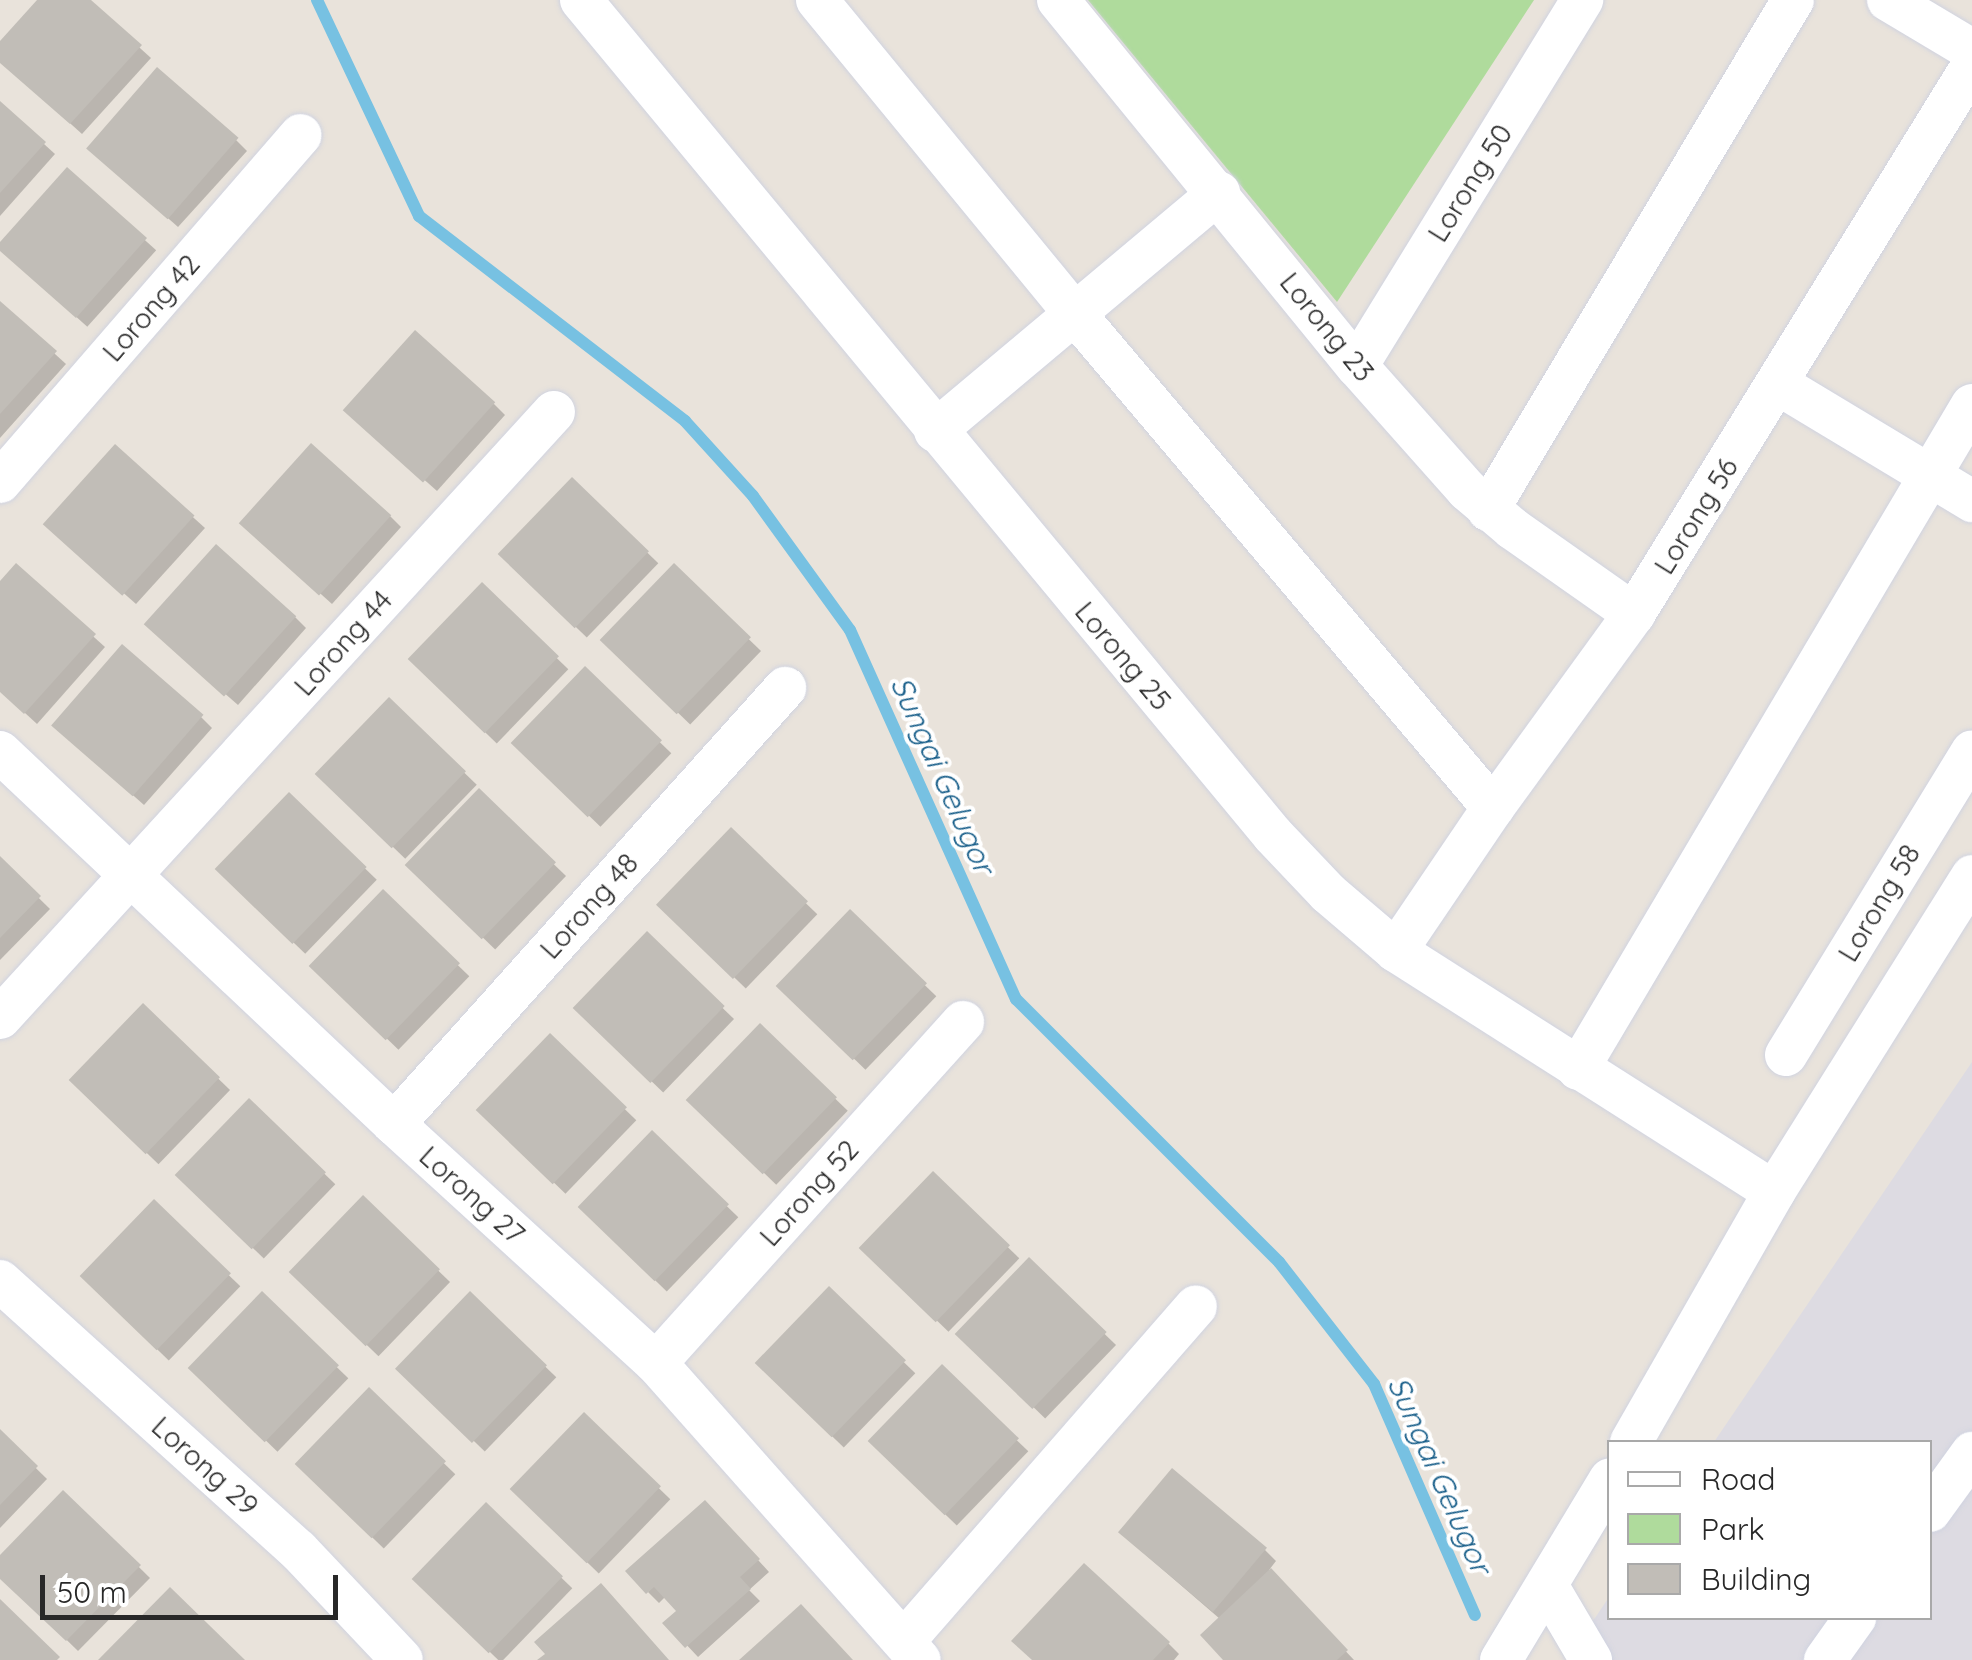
<!DOCTYPE html>
<style>
body{margin:0}
#map{position:relative;width:1972px;height:1660px;overflow:hidden;background:#e9e3db;font-family:Quicksand,sans-serif}
div>[style]{position:absolute}
.industrial>*{inset:0;background:#dddbe2}
.green>*{inset:0;background:#afdb9c}
.shadow>*{inset:0;background:#0003;transform-origin:0 0}
.stream>*{height:12px;margin:-6px;padding:0 6px;transform-origin:6px;border-radius:6px;background:#77c1e2}
.building>*{inset:0;background:#c1bdb7;transform-origin:0 0}
.roads{filter:drop-shadow(0 0 2px #d0d3e0) drop-shadow(0 0 2px #d0d3e0)}
.minor>*{height:42px;margin:-21px;padding:0 21px;transform-origin:21px;border-radius:21px;background:#fff}
span{translate:-50% -50%;white-space:nowrap;text-align:center;line-height:1.15;-webkit-text-stroke:8px #fff;paint-order:stroke}
.street-label{font-size:28px;color:#282828}
.water-label{font-size:30px;color:#195f8a;font-style:italic}
.legend{position:absolute;left:1607px;top:1440px;width:325px;height:180px;box-sizing:border-box;background:#fff;border:2px solid #a9a9a9;margin:0;padding:12px 18px;list-style:none;font-size:30px;color:#282828}
.legend li{display:flex;align-items:center;gap:20px;height:50px}
.legend b{width:50px;border:2px solid #a9a9a9}
.scale{position:absolute;left:40px;top:1575px;width:298px;height:45px;box-sizing:border-box;border:5px solid #282828;border-top:0;padding-left:12px;font-size:30px;line-height:35px;white-space:nowrap;color:#282828;-webkit-text-stroke:8px #fff;paint-order:stroke}
</style>
<div id="map">
<div class="industrial">
<div style="clip-path:polygon(1972px 1062px,1972px 1660px,1567px 1660px,1609px 1597px,1610px 1618px,1930px 1618px,1930px 1442px,1714px 1442px)"></div>
</div>
<div class="green">
<div style="clip-path:polygon(1088px 0,1534px 0,1337px 302px)"></div>
</div>
<div class="shadow">
<div style="clip-path:polygon(41px 0,87px 0,151px 58px,82px 134px,0 60px,0 45px)"></div>
<div style="clip-path:polygon(0 104px,55px 154px,0 216px)"></div>
<div style="clip-path:polygon(236px 140px,247px 151px,178px 227px,100px 158px)"></div>
<div style="left:67px;top:170px;width:120px;height:103px;rotate:42deg"></div>
<div style="clip-path:polygon(0 304px,66px 364px,0 438px)"></div>
<div style="clip-path:polygon(494px 404px,505px 415px,437px 491px,358px 421px)"></div>
<div style="clip-path:polygon(115px 447px,205px 528px,136px 604px,58px 535px)"></div>
<div style="left:572px;top:480px;width:120px;height:103px;rotate:44deg"></div>
<div style="clip-path:polygon(390px 516px,401px 527px,332px 604px,254px 534px)"></div>
<div style="clip-path:polygon(16px 567px,105px 647px,37px 724px,0 690px,0 584px)"></div>
<div style="left:674px;top:567px;width:121px;height:102px;rotate:44deg"></div>
<div style="left:482px;top:586px;width:120px;height:103px;rotate:44deg"></div>
<div style="clip-path:polygon(295px 617px,306px 628px,238px 705px,159px 636px)"></div>
<div style="left:585px;top:670px;width:120px;height:102px;rotate:44deg"></div>
<div style="left:389px;top:700px;width:122px;height:103px;rotate:44deg"></div>
<div style="clip-path:polygon(201px 717px,212px 728px,144px 805px,65px 735px)"></div>
<div style="left:479px;top:792px;width:121px;height:102px;rotate:44deg"></div>
<div style="left:289px;top:795px;width:122px;height:103px;rotate:44deg"></div>
<div style="left:731px;top:831px;width:120px;height:103px;rotate:44deg"></div>
<div style="clip-path:polygon(0 860px,50px 909px,0 960px)"></div>
<div style="left:383px;top:893px;width:120px;height:102px;rotate:44deg"></div>
<div style="left:850px;top:913px;width:120px;height:102px;rotate:44deg"></div>
<div style="left:647px;top:935px;width:121px;height:102px;rotate:44deg"></div>
<div style="left:143px;top:1006px;width:121px;height:103px;rotate:44deg"></div>
<div style="left:760px;top:1026px;width:122px;height:103px;rotate:44deg"></div>
<div style="left:550px;top:1037px;width:120px;height:102px;rotate:44deg"></div>
<div style="left:249px;top:1101px;width:120px;height:103px;rotate:44deg"></div>
<div style="left:652px;top:1134px;width:120px;height:103px;rotate:44deg"></div>
<div style="left:933px;top:1175px;width:120px;height:102px;rotate:44deg"></div>
<div style="left:363px;top:1198px;width:121px;height:103px;rotate:44deg"></div>
<div style="left:154px;top:1203px;width:120px;height:103px;rotate:44deg"></div>
<div style="left:1029px;top:1261px;width:121px;height:102px;rotate:44deg"></div>
<div style="left:829px;top:1290px;width:120px;height:103px;rotate:44deg"></div>
<div style="left:470px;top:1294px;width:120px;height:103px;rotate:44deg"></div>
<div style="left:262px;top:1295px;width:120px;height:102px;rotate:44deg"></div>
<div style="left:942px;top:1368px;width:120px;height:103px;rotate:44deg"></div>
<div style="left:369px;top:1391px;width:120px;height:103px;rotate:44deg"></div>
<div style="left:584px;top:1416px;width:120px;height:103px;rotate:44deg"></div>
<div style="clip-path:polygon(0 1433px,47px 1479px,0 1528px)"></div>
<div style="clip-path:polygon(64px 1493px,150px 1578px,78px 1651px,0 1575px,0 1559px)"></div>
<div style="left:486px;top:1505px;width:120px;height:103px;rotate:44deg"></div>
<div style="clip-path:polygon(716px 1514px,769px 1572px,749px 1590px,760px 1601px,698px 1657px,666px 1623px,679px 1611px,666px 1596px,659px 1603px,648px 1592px)"></div>
<div style="clip-path:polygon(1132px 1543px,1265px 1550px,1276px 1561px,1269px 1570px,1354px 1660px,1227px 1660px,1220px 1619px)"></div>
<div style="clip-path:polygon(1168px 1643px,1179px 1654px,1174px 1660px,1034px 1660px)"></div>
</div>
<div class="stream">
<div style="left:317px;top:0;width:239px;rotate:64.7deg"></div>
<div style="left:419px;top:216px;width:336px;rotate:37.6deg"></div>
<div style="left:685px;top:421px;width:101px;rotate:47.8deg"></div>
<div style="left:753px;top:496px;width:165px;rotate:54.1deg"></div>
<div style="left:850px;top:630px;width:405px;rotate:65.8deg"></div>
<div style="left:1016px;top:999px;width:372px;rotate:45deg"></div>
<div style="left:1279px;top:1262px;width:155px;rotate:52.1deg"></div>
<div style="left:1374px;top:1384px;width:252px;rotate:66.4deg"></div>
</div>
<div class="building">
<div style="clip-path:polygon(37px 0,91px 0,142px 45px,70px 124px,0 63px,0 41px)"></div>
<div style="left:157px;top:67px;width:108px;height:108px;rotate:41deg"></div>
<div style="clip-path:polygon(0 101px,46px 142px,0 193px)"></div>
<div style="clip-path:polygon(67px 167px,147px 238px,76px 318px,0 251px,0 242px)"></div>
<div style="clip-path:polygon(0 301px,57px 351px,0 414px)"></div>
<div style="left:415px;top:330px;width:108px;height:108px;rotate:42deg"></div>
<div style="left:311px;top:443px;width:108px;height:108px;rotate:42deg"></div>
<div style="left:115px;top:444px;width:107px;height:108px;rotate:42deg"></div>
<div style="left:572px;top:477px;width:107px;height:107px;rotate:44deg"></div>
<div style="left:216px;top:544px;width:108px;height:108px;rotate:42deg"></div>
<div style="clip-path:polygon(16px 563px,96px 634px,24px 714px,0 692px,0 581px)"></div>
<div style="left:674px;top:563px;width:107px;height:107px;rotate:44deg"></div>
<div style="left:482px;top:582px;width:107px;height:107px;rotate:44deg"></div>
<div style="left:122px;top:644px;width:108px;height:108px;rotate:41deg"></div>
<div style="left:585px;top:666px;width:107px;height:107px;rotate:44deg"></div>
<div style="left:389px;top:697px;width:107px;height:107px;rotate:44deg"></div>
<div style="left:479px;top:788px;width:107px;height:107px;rotate:44deg"></div>
<div style="left:289px;top:792px;width:108px;height:107px;rotate:44deg"></div>
<div style="left:731px;top:827px;width:107px;height:108px;rotate:44deg"></div>
<div style="clip-path:polygon(0 856px,41px 896px,0 938px)"></div>
<div style="left:383px;top:889px;width:107px;height:107px;rotate:44deg"></div>
<div style="left:850px;top:909px;width:107px;height:107px;rotate:44deg"></div>
<div style="left:647px;top:931px;width:108px;height:107px;rotate:44deg"></div>
<div style="left:143px;top:1003px;width:107px;height:107px;rotate:44deg"></div>
<div style="left:760px;top:1023px;width:107px;height:107px;rotate:44deg"></div>
<div style="left:550px;top:1033px;width:107px;height:107px;rotate:44deg"></div>
<div style="left:249px;top:1098px;width:107px;height:107px;rotate:44deg"></div>
<div style="left:652px;top:1130px;width:107px;height:107px;rotate:44deg"></div>
<div style="left:933px;top:1171px;width:107px;height:107px;rotate:44deg"></div>
<div style="left:363px;top:1195px;width:107px;height:107px;rotate:44deg"></div>
<div style="left:154px;top:1199px;width:107px;height:107px;rotate:44deg"></div>
<div style="left:1029px;top:1257px;width:108px;height:107px;rotate:44deg"></div>
<div style="left:829px;top:1286px;width:107px;height:107px;rotate:44deg"></div>
<div style="left:262px;top:1291px;width:107px;height:107px;rotate:44deg"></div>
<div style="left:470px;top:1291px;width:107px;height:108px;rotate:44deg"></div>
<div style="left:942px;top:1364px;width:107px;height:107px;rotate:44deg"></div>
<div style="left:369px;top:1387px;width:107px;height:107px;rotate:44deg"></div>
<div style="left:584px;top:1412px;width:107px;height:107px;rotate:44deg"></div>
<div style="clip-path:polygon(0 1429px,38px 1466px,0 1505px)"></div>
<div style="left:1172px;top:1468px;width:124px;height:84px;rotate:40deg"></div>
<div style="clip-path:polygon(63px 1490px,141px 1565px,66px 1641px,0 1579px,0 1555px)"></div>
<div style="clip-path:polygon(705px 1500px,760px 1559px,740px 1577px,751px 1589px,685px 1648px,662px 1623px,676px 1611px,654px 1587px,646px 1594px,625px 1571px)"></div>
<div style="left:486px;top:1502px;width:107px;height:107px;rotate:44deg"></div>
<div style="clip-path:polygon(1084px 1563px,1170px 1642px,1153px 1660px,1032px 1660px,1011px 1641px)"></div>
<div style="clip-path:polygon(1271px 1568px,1348px 1650px,1337px 1660px,1223px 1660px,1200px 1635px)"></div>
<div style="clip-path:polygon(601px 1583px,669px 1660px,537px 1660px,545px 1654px,534px 1642px)"></div>
<div style="clip-path:polygon(170px 1587px,245px 1660px,98px 1660px)"></div>
<div style="clip-path:polygon(0 1599px,60px 1657px,57px 1660px,0 1660px)"></div>
<div style="clip-path:polygon(801px 1604px,853px 1660px,739px 1660px)"></div>
</div>
<div class="roads">
<div class="minor">
<div style="left:581px;top:0;width:1084px;rotate:50.35deg"></div>
<div style="left:1273px;top:835px;width:80px;rotate:46.5deg"></div>
<div style="left:1328px;top:893px;width:89px;rotate:40.5deg"></div>
<div style="left:1396px;top:951px;width:448px;rotate:32.5deg"></div>
<div style="left:817px;top:0;width:406px;rotate:50.6deg"></div>
<div style="left:1075px;top:314px;width:647px;rotate:49.76deg"></div>
<div style="left:1058px;top:0;width:473px;rotate:50.8deg"></div>
<div style="left:1357px;top:366px;width:166px;rotate:48.4deg"></div>
<div style="left:1467px;top:490px;width:60px;rotate:40.3deg"></div>
<div style="left:1513px;top:529px;width:148px;rotate:35.1deg"></div>
<div style="left:1888px;top:0;width:98px;rotate:30.8deg"></div>
<div style="left:1357px;top:366px;width:430px;rotate:-58.4deg"></div>
<div style="left:1778px;top:384px;width:227px;rotate:31.1deg"></div>
<div style="left:935px;top:431px;width:371px;rotate:-40deg"></div>
<div style="left:0;top:482px;width:459px;rotate:-49.1deg"></div>
<div style="left:1488px;top:510px;width:594px;rotate:-59.12deg"></div>
<div style="left:0;top:752px;width:542px;rotate:43.35deg"></div>
<div style="left:394px;top:1124px;width:355px;rotate:42.4deg"></div>
<div style="left:656px;top:1363px;width:397px;rotate:48.4deg"></div>
<div style="left:1396px;top:951px;width:173px;rotate:-55.9deg"></div>
<div style="left:1493px;top:808px;width:240px;rotate:-54deg"></div>
<div style="left:1634px;top:614px;width:644px;rotate:-58.33deg"></div>
<div style="left:0;top:1018px;width:821px;rotate:-47.57deg"></div>
<div style="left:1786px;top:1055px;width:356px;rotate:-58.5deg"></div>
<div style="left:1578px;top:1069px;width:772px;rotate:-59.32deg"></div>
<div style="left:394px;top:1124px;width:586px;rotate:-48.11deg"></div>
<div style="left:0;top:1281px;width:401px;rotate:42.1deg"></div>
<div style="left:298px;top:1550px;width:151px;rotate:46.6deg"></div>
<div style="left:656px;top:1363px;width:459px;rotate:-48deg"></div>
<div style="left:1631px;top:1442px;width:288px;rotate:-60.2deg"></div>
<div style="left:1774px;top:1192px;width:373px;rotate:-57.9deg"></div>
<div style="left:1930px;top:1511px;width:72px;rotate:-54.1deg"></div>
<div style="left:1548px;top:1587px;width:85px;rotate:59.5deg"></div>
<div style="left:904px;top:1641px;width:444px;rotate:-48.9deg"></div>
<div style="left:1501px;top:1660px;width:211px;rotate:-58.9deg"></div>
<div style="left:1825px;top:1660px;width:52px;rotate:-54.5deg"></div>
</div>
</div>
<div class="street-label">
<span style="left:1470px;top:183px;rotate:-58deg">Lorong 50</span>
<span style="left:151px;top:308px;rotate:-49deg">Lorong 42</span>
<span style="left:1327px;top:327px;rotate:51deg">Lorong 23</span>
<span style="left:1696px;top:516px;rotate:-58deg">Lorong 56</span>
<span style="left:343px;top:643px;rotate:-48deg">Lorong 44</span>
<span style="left:1123px;top:656px;rotate:50deg">Lorong 25</span>
<span style="left:1879px;top:903px;rotate:-59deg">Lorong 58</span>
<span style="left:589px;top:906px;rotate:-48deg">Lorong 48</span>
<span style="left:809px;top:1193px;rotate:-48deg">Lorong 52</span>
<span style="left:472px;top:1195px;rotate:42deg">Lorong 27</span>
<span style="left:205px;top:1466px;rotate:42deg">Lorong 29</span>
</div>
<div class="water-label">
<span style="left:943px;top:775px;rotate:66deg">Sungai Gelugor</span>
<span style="left:1440px;top:1475px;rotate:66deg">Sungai Gelugor</span>
</div>
<ul class="legend">
<li><b style="height:12px;background:#fff"></b>Road</li>
<li><b style="height:28px;background:#afdb9c"></b>Park</li>
<li><b style="height:28px;background:#c1bdb7"></b>Building</li>
</ul>
<div class="scale">50 m</div>
</div>
